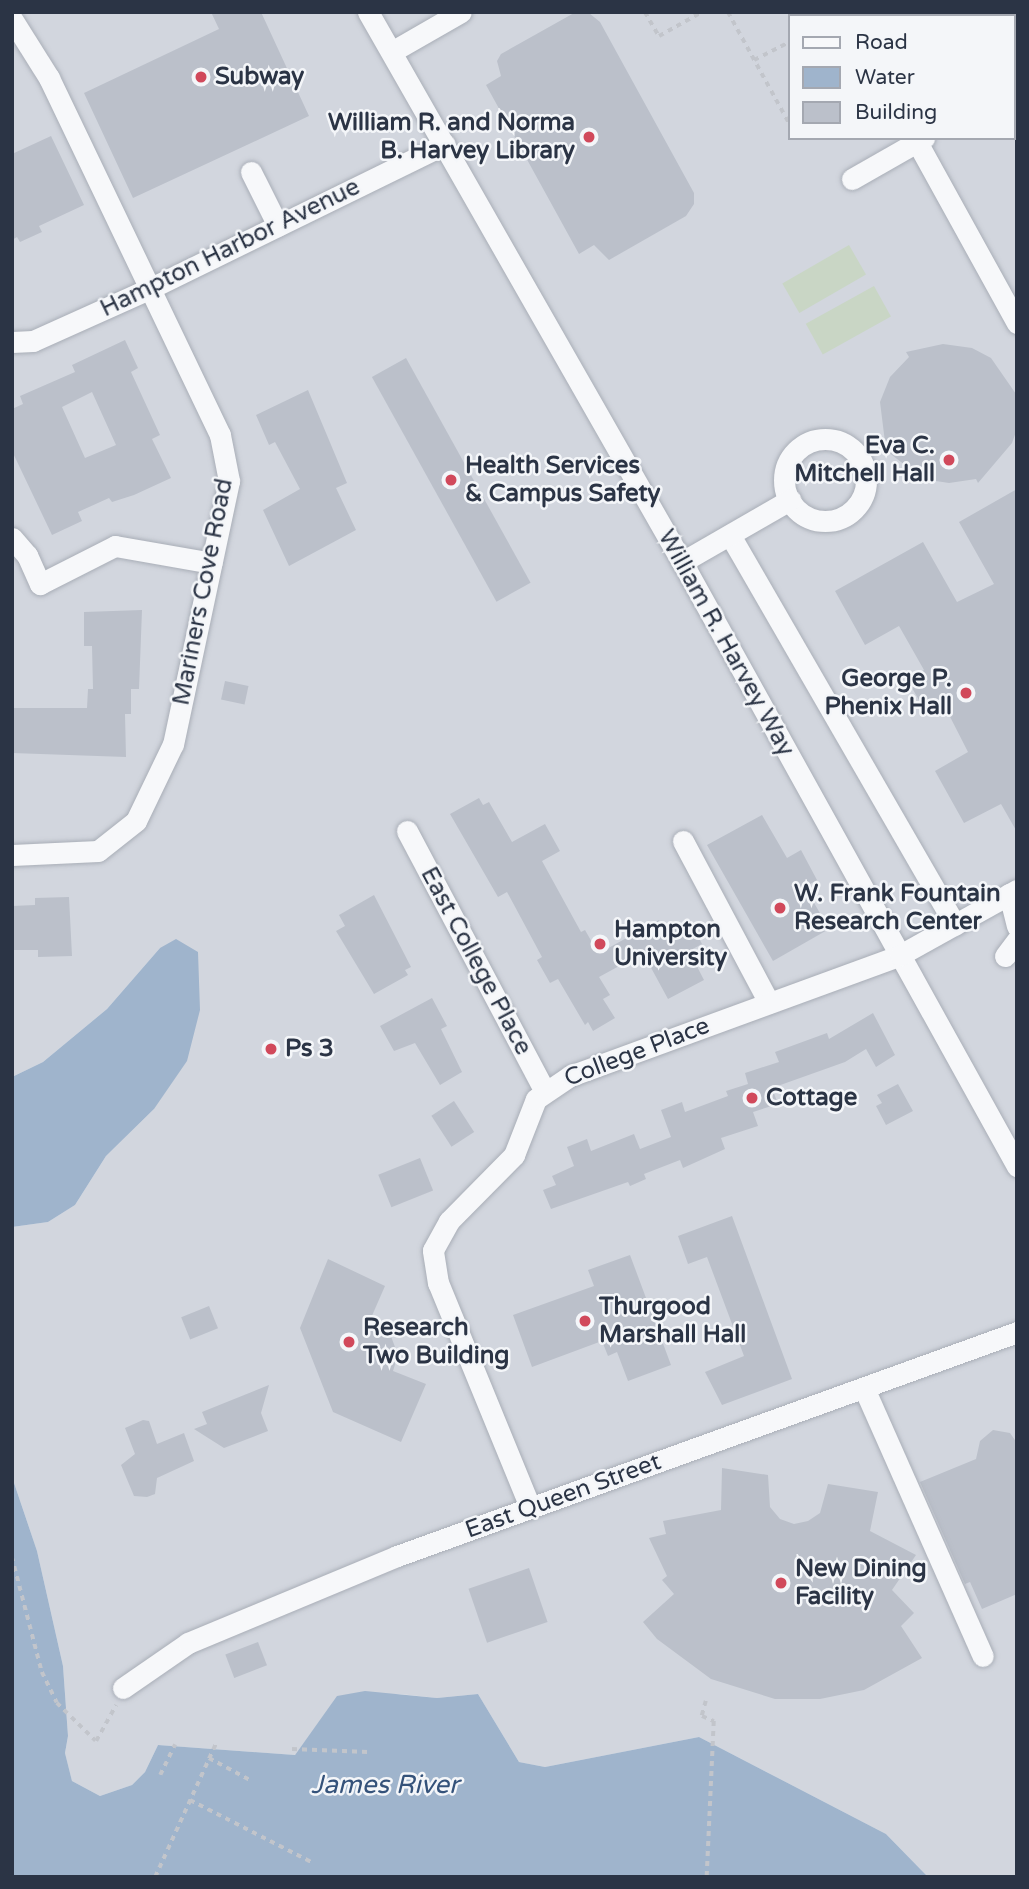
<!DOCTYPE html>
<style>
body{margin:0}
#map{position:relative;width:1029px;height:1889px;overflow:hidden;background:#e4e7ec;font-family:"Varela Round",sans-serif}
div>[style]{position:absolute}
.built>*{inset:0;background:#d2d6de}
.green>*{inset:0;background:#c9d6c5;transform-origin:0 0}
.water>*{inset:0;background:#9fb4cc}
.building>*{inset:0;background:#bbc0ca;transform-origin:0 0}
.path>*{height:3.5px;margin-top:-1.75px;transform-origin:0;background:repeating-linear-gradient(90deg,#c2c5cb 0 5px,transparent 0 10px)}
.roads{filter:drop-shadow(0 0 2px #a9aeb7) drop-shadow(0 0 2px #a9aeb7)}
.minor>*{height:21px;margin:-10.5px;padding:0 10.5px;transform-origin:10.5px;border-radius:10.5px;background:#f7f8fa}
.minor>.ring{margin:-10.5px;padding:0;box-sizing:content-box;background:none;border:21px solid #f7f8fa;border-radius:50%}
.dots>*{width:19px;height:19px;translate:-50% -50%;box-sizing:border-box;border:4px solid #f4f6f9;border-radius:50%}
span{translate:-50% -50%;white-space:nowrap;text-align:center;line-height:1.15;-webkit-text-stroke:5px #f4f6f9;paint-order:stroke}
.poi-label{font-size:24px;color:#2b3445;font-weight:700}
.left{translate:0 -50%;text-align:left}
.right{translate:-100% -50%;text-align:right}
.street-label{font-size:24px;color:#2b3445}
.water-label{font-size:26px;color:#34527a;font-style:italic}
.frame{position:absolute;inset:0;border:14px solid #2b3445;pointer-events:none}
.legend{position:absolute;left:788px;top:14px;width:228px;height:126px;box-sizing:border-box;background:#f4f6f9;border:2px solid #a4a8b1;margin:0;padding:9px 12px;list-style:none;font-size:21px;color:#2b3445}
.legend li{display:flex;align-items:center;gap:14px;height:35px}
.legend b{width:35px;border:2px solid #a4a8b1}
</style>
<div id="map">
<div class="built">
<div style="clip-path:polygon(evenodd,12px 12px,1017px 12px,1017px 1877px,928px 1877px,886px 1834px,699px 1737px,545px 1767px,519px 1762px,478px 1694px,437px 1698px,400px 1694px,338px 1696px,295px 1755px,158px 1745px,145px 1772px,132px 1785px,100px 1796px,72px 1781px,65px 1753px,68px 1736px,63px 1666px,37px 1551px,12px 1477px,12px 1227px,48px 1222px,75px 1205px,106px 1156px,154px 1109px,160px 948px,107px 1009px,43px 1062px,12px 1077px,12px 12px,789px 16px,1013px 16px,1013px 138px,789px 138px,789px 16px)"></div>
</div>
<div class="green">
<div style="left:849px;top:245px;width:34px;height:77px;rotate:60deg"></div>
<div style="left:874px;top:286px;width:35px;height:78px;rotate:61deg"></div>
</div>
<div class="water">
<div style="clip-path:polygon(176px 939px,198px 952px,200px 1010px,187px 1061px,154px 1109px,106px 1156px,75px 1205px,48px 1222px,12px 1227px,12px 1077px,43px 1062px,107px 1009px,160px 948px)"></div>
<div style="clip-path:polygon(12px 1477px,37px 1551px,63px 1666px,68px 1736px,65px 1753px,72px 1781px,100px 1796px,132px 1785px,145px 1772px,158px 1745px,295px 1755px,337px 1696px,365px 1691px,437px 1698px,478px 1694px,519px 1762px,545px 1767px,699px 1737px,886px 1834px,928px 1877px,12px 1877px)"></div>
</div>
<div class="building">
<div style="clip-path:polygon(211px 12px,261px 12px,309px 116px,133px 198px,84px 93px,219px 29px)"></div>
<div style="clip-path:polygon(574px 13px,589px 13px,600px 22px,694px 193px,694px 204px,686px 216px,609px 260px,594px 245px,579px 254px,486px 85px,501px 76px,497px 61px,501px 54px)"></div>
<div style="clip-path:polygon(51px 136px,84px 205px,39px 226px,42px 232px,20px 242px,17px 237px,12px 240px,12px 154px)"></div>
<div style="clip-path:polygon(evenodd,125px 340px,138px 368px,131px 372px,160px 435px,152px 439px,171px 478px,134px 495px,112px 502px,109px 498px,78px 512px,82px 521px,52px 535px,12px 451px,12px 409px,23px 404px,20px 396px,75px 372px,72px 365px,125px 340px,92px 392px,116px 445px,85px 458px,62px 407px,92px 392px)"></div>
<div style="clip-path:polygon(943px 344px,972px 348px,991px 358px,1016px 394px,1017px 429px,1012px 443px,978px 483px,976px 479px,949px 483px,923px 479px,879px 445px,885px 442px,880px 402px,890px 377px,909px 357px,906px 352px)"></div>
<div style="left:406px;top:358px;width:257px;height:39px;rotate:61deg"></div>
<div style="clip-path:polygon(308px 390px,347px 483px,336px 488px,356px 530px,289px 566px,263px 510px,300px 489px,275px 442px,269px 445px,256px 415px)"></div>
<div style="clip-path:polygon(1017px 489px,1017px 832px,1001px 804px,964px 823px,935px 771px,968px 752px,944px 705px,927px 714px,908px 681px,924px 670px,899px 626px,865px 645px,835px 591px,923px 542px,957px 602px,994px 584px,959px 522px)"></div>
<div style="clip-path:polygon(142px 610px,139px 689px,131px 689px,131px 714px,125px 714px,126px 757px,12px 753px,12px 708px,87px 708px,88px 689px,93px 689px,92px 646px,84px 646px,84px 612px)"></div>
<div style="left:225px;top:681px;width:24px;height:19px;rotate:12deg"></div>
<div style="clip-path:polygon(479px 798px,483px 805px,489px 802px,512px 842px,545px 824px,560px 851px,542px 861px,581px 932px,585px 930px,593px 944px,598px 941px,603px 951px,659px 920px,666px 933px,690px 920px,702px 944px,689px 951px,704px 980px,668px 999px,643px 953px,599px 977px,610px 995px,603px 999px,615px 1018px,593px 1031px,588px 1022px,585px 1025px,558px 979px,550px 983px,537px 960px,542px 957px,507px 892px,498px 897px,450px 814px)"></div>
<div style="clip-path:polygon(762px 815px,787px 858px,801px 850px,817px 880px,805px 887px,829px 929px,773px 961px,707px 845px)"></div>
<div style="clip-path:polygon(374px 895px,411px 967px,405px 970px,408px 975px,374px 994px,336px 931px,345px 926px,339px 915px)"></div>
<div style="clip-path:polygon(69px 897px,72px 956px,38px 957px,38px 950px,12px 950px,12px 906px,35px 905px,35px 898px)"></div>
<div style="clip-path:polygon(432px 998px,447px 1026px,441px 1029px,462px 1072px,440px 1085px,415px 1043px,394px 1051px,380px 1026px)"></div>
<div style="clip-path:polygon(873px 1013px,895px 1055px,876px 1067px,866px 1049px,845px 1062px,772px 1088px,778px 1104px,753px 1112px,758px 1126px,721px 1138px,725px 1149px,683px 1168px,680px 1160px,644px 1174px,646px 1179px,630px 1186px,628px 1182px,551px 1209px,543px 1190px,556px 1185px,552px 1176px,574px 1166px,567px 1147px,587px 1139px,591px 1151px,634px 1134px,640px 1149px,671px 1137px,661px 1110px,682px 1102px,685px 1112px,728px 1096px,726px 1091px,748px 1084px,745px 1073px,779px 1062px,775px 1052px,827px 1033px,829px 1039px)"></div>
<div style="clip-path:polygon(898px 1084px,913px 1111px,886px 1125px,876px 1106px,882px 1103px,877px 1095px)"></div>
<div style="left:454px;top:1101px;width:37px;height:27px;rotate:57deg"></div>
<div style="left:420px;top:1158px;width:35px;height:45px;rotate:68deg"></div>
<div style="clip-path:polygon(732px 1216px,792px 1379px,722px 1405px,705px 1372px,744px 1356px,707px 1257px,688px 1264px,678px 1236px)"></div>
<div style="clip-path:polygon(630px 1255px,671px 1365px,628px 1381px,617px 1352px,608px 1356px,602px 1341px,532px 1367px,513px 1315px,594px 1286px,588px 1270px)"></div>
<div style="clip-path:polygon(328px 1259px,385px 1286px,371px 1318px,386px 1323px,398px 1355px,393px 1371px,426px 1384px,401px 1442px,333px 1412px,300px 1328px)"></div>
<div style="left:209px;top:1306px;width:24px;height:30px;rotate:68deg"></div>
<div style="clip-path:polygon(269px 1385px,261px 1413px,268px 1431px,224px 1448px,194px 1429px,207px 1424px,202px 1412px)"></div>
<div style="clip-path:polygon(143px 1420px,149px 1421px,157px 1444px,184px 1433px,194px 1461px,157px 1478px,155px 1494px,147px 1497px,134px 1496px,121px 1465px,135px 1454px,125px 1428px)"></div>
<div style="clip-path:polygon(993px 1430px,1010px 1433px,1017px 1443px,1017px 1594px,982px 1609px,970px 1582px,965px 1584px,920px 1482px,976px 1459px,980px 1441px)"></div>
<div style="clip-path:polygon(722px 1468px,768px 1475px,770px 1507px,780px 1519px,794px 1524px,808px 1521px,820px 1513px,828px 1484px,878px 1492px,870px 1531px,916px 1555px,892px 1590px,914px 1613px,901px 1626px,922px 1658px,864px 1690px,820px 1699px,775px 1699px,711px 1679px,657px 1639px,643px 1622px,674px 1594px,662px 1580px,667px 1576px,649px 1538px,666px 1534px,663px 1521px,721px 1510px)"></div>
<div style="left:529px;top:1568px;width:57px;height:64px;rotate:71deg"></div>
<div style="left:258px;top:1642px;width:25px;height:35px;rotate:69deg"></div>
</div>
<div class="path">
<div style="left:645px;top:12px;width:28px;rotate:60deg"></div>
<div style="left:659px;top:36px;width:49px;rotate:-29.2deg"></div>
<div style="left:728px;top:12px;width:127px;rotate:61.2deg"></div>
<div style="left:810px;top:12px;width:4px;rotate:63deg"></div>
<div style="left:754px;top:60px;width:39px;rotate:-27deg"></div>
<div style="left:12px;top:1557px;width:119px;rotate:75.4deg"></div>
<div style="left:42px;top:1672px;width:34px;rotate:64deg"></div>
<div style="left:57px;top:1703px;width:54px;rotate:44.3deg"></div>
<div style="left:96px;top:1741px;width:41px;rotate:-60.9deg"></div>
<div style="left:706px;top:1701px;width:16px;rotate:105deg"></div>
<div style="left:702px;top:1716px;width:13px;rotate:23deg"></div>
<div style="left:714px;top:1721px;width:156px;rotate:92.6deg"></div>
<div style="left:292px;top:1749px;width:76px;rotate:2.3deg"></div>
<div style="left:209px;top:1758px;width:47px;rotate:28.2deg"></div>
<div style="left:160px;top:1775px;width:34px;rotate:-64deg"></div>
<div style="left:190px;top:1800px;width:138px;rotate:27.1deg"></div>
<div style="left:155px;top:1877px;width:147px;rotate:-65.5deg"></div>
</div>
<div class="roads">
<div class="minor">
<div style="left:368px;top:12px;width:633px;rotate:60.28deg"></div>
<div style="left:682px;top:562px;width:691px;rotate:60.99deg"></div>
<div style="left:12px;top:19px;width:70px;rotate:57.9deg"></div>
<div style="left:49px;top:78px;width:396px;rotate:64.4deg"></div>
<div style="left:220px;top:435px;width:47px;rotate:78.9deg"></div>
<div style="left:229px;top:481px;width:269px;rotate:102deg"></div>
<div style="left:173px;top:744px;width:85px;rotate:115.7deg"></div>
<div style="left:136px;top:821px;width:48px;rotate:141.7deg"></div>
<div style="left:98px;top:851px;width:86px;rotate:177.3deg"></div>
<div style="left:393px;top:51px;width:78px;rotate:-29.8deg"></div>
<div style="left:1013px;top:88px;width:4px;rotate:-27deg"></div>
<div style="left:917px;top:142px;width:207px;rotate:61.1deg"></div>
<div style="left:251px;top:172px;width:60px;rotate:63.4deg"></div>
<div style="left:852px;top:179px;width:83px;rotate:-29.7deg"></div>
<div style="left:12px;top:342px;width:21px;rotate:-3deg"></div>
<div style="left:33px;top:341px;width:129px;rotate:-24.2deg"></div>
<div style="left:151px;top:288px;width:327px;rotate:-26.1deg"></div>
<div class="ring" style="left:784px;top:439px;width:61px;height:61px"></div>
<div style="left:730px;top:535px;width:450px;rotate:60deg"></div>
<div style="left:12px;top:538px;width:23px;rotate:49deg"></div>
<div style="left:27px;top:555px;width:32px;rotate:66deg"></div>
<div style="left:40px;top:584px;width:84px;rotate:-26.9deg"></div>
<div style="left:115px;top:546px;width:98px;rotate:9.9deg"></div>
<div style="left:682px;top:562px;width:125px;rotate:-29.9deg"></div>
<div style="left:407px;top:831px;width:293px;rotate:62.1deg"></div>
<div style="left:683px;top:841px;width:183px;rotate:62deg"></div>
<div style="left:1009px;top:894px;width:33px;rotate:76deg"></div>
<div style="left:1005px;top:956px;width:20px;rotate:-53deg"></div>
<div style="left:864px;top:1388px;width:293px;rotate:66.1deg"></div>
<div style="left:530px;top:1507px;width:242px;rotate:-112.3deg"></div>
<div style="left:438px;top:1283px;width:33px;rotate:-99deg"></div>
<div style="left:433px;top:1250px;width:33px;rotate:-61deg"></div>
<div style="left:449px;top:1221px;width:93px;rotate:-45.4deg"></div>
<div style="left:514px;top:1155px;width:60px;rotate:-68.6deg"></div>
<div style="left:536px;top:1099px;width:41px;rotate:-34.1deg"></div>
<div style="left:570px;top:1076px;width:351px;rotate:-20.1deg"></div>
<div style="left:900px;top:955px;width:134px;rotate:-29.1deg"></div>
<div style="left:123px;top:1688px;width:79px;rotate:-34.7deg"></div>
<div style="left:188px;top:1643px;width:226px;rotate:-22.6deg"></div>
<div style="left:397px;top:1556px;width:659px;rotate:-19.86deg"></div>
</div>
</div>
<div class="dots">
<div style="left:201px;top:77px;background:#d1495b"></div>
<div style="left:589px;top:137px;background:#d1495b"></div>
<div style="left:949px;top:460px;background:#d1495b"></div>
<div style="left:451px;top:480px;background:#d1495b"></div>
<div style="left:966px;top:693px;background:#d1495b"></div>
<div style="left:780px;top:908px;background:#d1495b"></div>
<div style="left:600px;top:944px;background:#d1495b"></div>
<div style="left:271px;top:1049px;background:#d1495b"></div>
<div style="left:752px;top:1098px;background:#d1495b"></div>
<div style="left:585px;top:1321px;background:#d1495b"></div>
<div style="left:349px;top:1342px;background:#d1495b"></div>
<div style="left:781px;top:1583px;background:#d1495b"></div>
</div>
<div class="poi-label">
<span class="left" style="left:215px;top:77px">Subway</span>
<span class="right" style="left:575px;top:137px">William R. and Norma<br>B. Harvey Library</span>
<span class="right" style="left:935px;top:460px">Eva C.<br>Mitchell Hall</span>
<span class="left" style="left:465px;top:480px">Health Services<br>&amp; Campus Safety</span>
<span class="right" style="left:952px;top:693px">George P.<br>Phenix Hall</span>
<span class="left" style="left:794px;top:908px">W. Frank Fountain<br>Research Center</span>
<span class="left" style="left:614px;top:944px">Hampton<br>University</span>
<span class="left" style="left:285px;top:1049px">Ps 3</span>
<span class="left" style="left:766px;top:1098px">Cottage</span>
<span class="left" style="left:599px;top:1321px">Thurgood<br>Marshall Hall</span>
<span class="left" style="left:363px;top:1342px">Research<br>Two Building</span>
<span class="left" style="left:795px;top:1583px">New Dining<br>Facility</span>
</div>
<div class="street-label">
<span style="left:230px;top:248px;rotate:-26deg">Hampton Harbor Avenue</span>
<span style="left:203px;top:592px;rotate:-79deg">Mariners Cove Road</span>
<span style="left:726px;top:643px;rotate:61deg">William R. Harvey Way</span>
<span style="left:476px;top:961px;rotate:62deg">East College Place</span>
<span style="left:637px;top:1052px;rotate:-21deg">College Place</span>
<span style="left:563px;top:1496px;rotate:-20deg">East Queen Street</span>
</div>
<div class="water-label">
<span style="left:385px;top:1785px">James River</span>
</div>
<div class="frame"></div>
<ul class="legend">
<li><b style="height:9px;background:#f7f8fa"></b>Road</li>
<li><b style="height:19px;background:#9fb4cc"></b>Water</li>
<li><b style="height:19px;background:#bbc0ca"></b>Building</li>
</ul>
</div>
